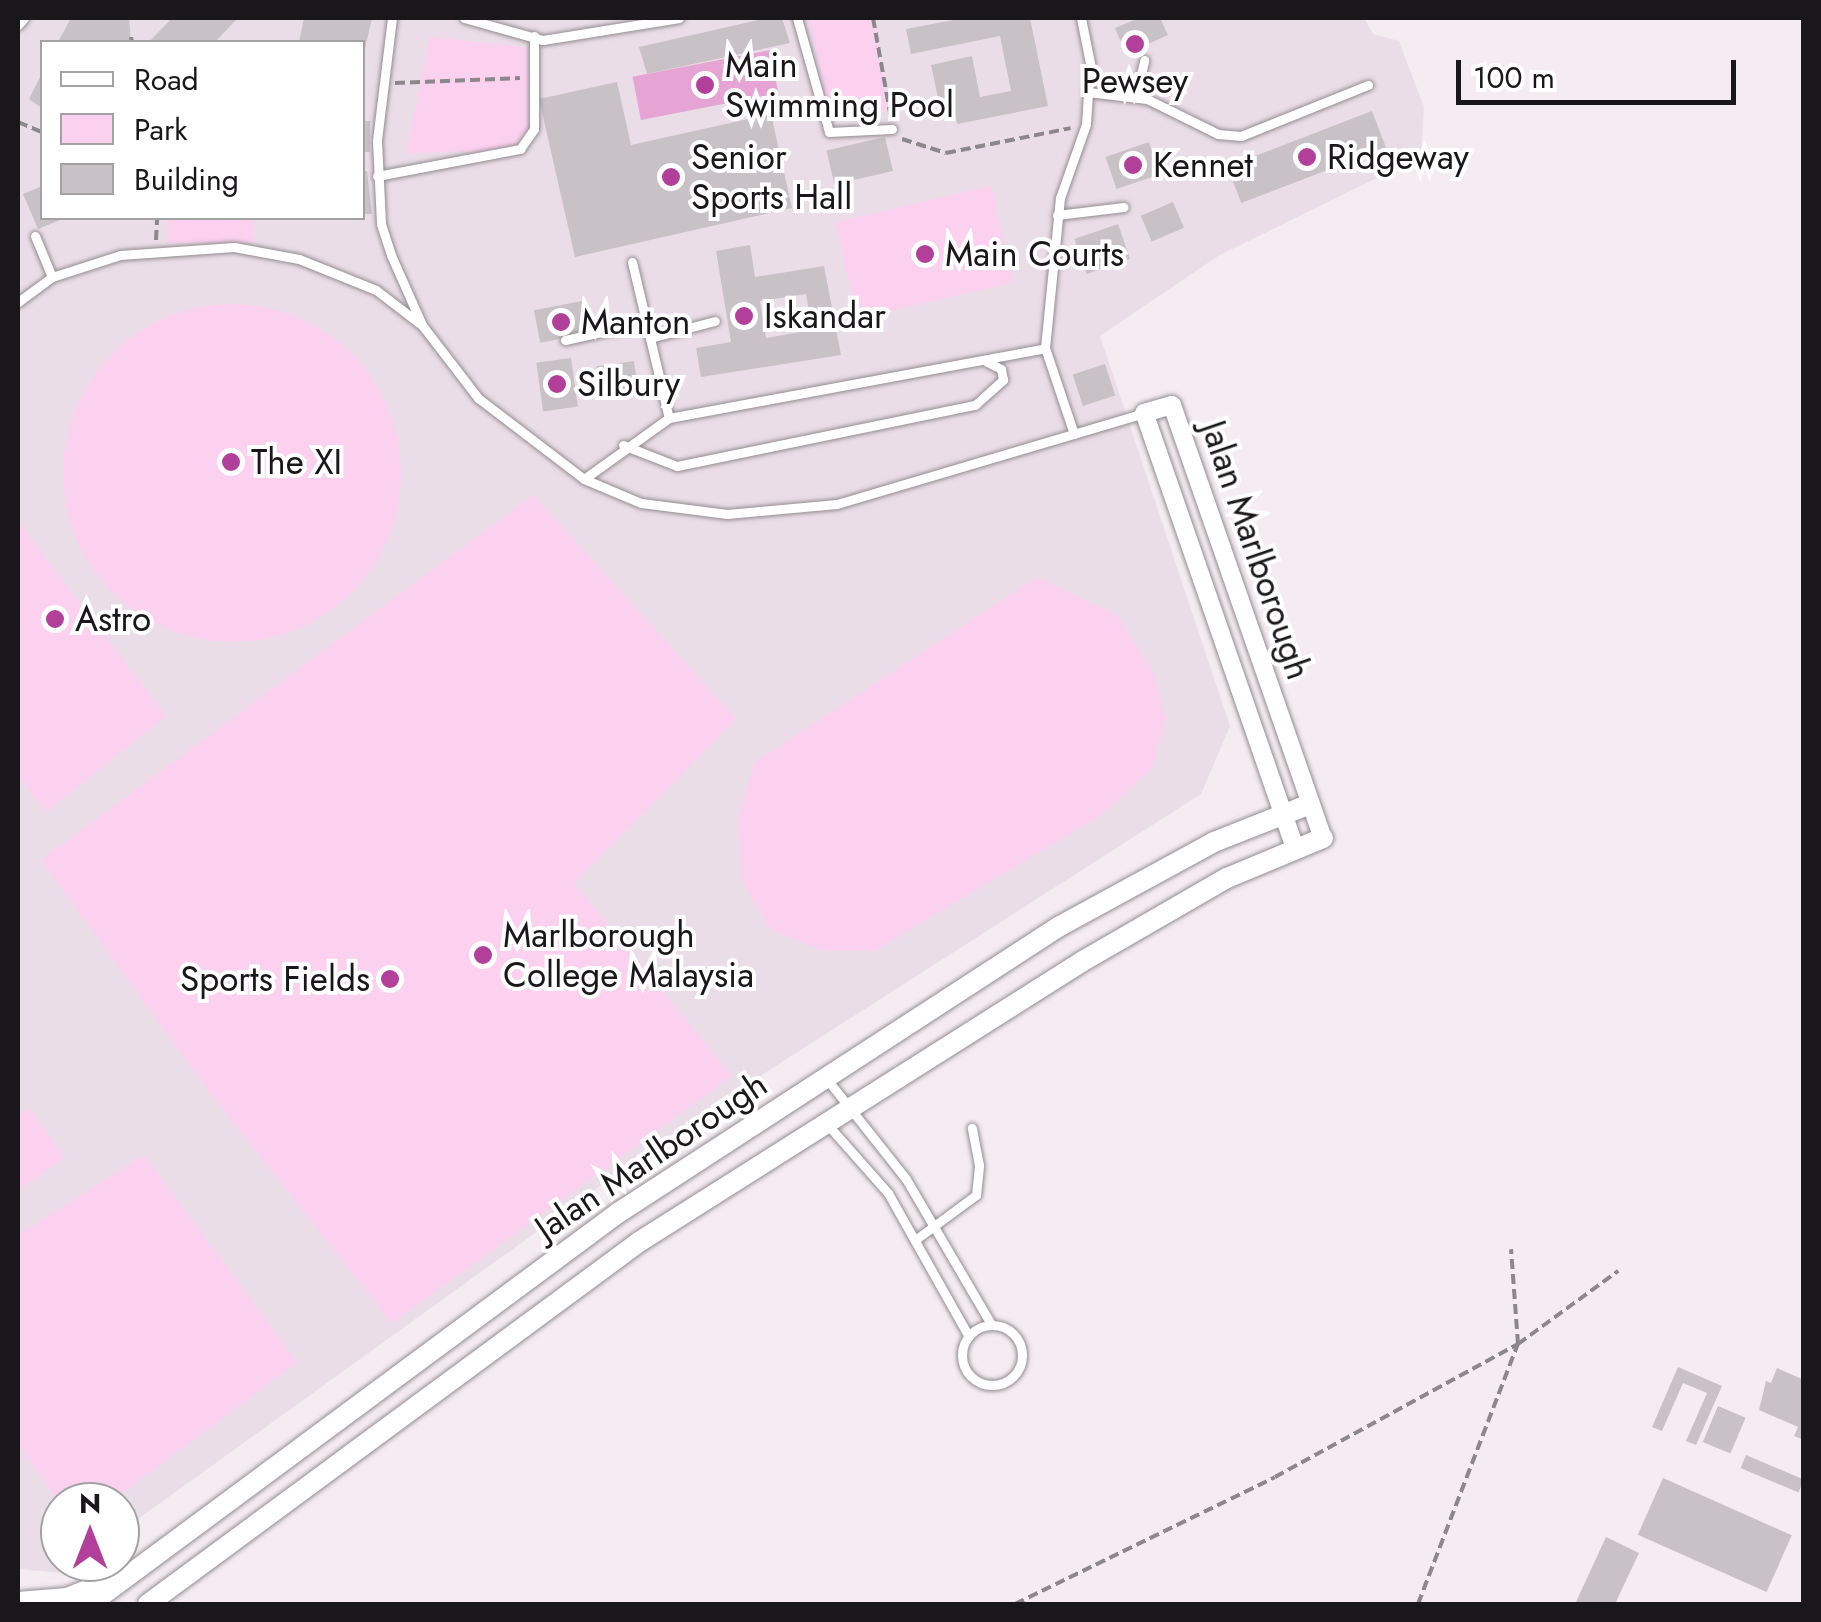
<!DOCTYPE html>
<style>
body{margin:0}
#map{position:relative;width:1821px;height:1622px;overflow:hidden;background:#f4ecf1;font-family:Jost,sans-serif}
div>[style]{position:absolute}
.built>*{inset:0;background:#ebdde7}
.green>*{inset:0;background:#fcd1ef;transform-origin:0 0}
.round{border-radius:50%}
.water>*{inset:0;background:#e5a4d3;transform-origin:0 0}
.building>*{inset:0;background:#c8c1c6;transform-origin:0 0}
.path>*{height:4px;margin-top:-2px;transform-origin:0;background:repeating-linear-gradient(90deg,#8c878b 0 10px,transparent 0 15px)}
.roads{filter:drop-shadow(0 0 2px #938d91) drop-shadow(0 0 2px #938d91)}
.service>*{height:9px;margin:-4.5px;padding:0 4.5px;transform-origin:4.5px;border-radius:4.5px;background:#fff}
.service>.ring{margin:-4.5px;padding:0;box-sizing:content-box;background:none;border:9px solid #fff;border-radius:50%}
.minor>*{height:18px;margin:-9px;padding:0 9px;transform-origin:9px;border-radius:9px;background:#fff}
.tertiary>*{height:20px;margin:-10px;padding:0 10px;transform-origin:10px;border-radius:10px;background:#fff}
.dots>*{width:28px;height:28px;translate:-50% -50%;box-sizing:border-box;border:5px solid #fff;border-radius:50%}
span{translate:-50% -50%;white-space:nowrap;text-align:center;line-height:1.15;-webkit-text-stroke:8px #fff;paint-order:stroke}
.poi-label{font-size:35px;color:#191719}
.left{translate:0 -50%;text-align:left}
.right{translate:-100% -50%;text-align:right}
.street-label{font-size:35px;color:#191719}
.frame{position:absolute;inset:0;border:20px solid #191719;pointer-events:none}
.legend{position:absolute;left:40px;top:40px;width:325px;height:180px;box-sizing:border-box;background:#fff;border:2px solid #a3a2a3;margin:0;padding:12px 18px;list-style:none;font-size:30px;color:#191719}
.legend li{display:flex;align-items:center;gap:20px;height:50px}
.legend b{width:50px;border:2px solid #a3a2a3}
.north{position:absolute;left:40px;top:1482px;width:100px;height:100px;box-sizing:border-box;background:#fff;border:2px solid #a3a2a3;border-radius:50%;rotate:0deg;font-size:28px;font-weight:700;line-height:40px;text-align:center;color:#191719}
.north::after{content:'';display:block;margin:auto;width:35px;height:45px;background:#b2409a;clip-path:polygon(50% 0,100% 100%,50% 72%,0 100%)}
.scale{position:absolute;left:1456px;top:60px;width:280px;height:45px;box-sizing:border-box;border:5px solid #191719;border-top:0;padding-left:12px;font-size:30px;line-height:35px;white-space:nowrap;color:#191719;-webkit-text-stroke:8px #fff;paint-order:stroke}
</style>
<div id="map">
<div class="built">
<div style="clip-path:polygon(evenodd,18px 18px,1364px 18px,1373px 34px,1399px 41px,1424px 107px,1421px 156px,1218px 256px,1100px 336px,1230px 726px,1201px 794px,696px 1117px,120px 1532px,120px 1502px,60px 1502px,60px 1562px,78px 1562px,63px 1573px,18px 1569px,18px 18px,42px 42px,362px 42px,362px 218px,42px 218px,42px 42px)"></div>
</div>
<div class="green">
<div style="clip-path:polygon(808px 18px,873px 18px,889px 109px,833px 122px)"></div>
<div style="clip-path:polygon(430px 37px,534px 48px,528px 150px,406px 153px)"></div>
<div style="left:991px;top:186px;width:99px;height:160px;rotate:77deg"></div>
<div style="left:167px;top:218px;width:87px;height:25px"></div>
<div class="round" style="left:63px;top:304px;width:338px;height:338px"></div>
<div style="clip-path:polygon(533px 495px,736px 719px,574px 883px,732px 1076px,392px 1323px,218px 1104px,41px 860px)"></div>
<div style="clip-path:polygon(18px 522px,166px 716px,46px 812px,18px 775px)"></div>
<div style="clip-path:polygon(1037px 577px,1118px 616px,1155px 676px,1165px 718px,1152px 768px,1101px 815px,874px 951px,820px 950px,770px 929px,742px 880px,737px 821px,755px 762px)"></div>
<div style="clip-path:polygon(30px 1109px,65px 1158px,18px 1190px,18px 1115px)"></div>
<div style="clip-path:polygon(144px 1155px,297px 1362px,111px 1502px,60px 1504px,18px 1444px,18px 1235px)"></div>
</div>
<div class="water">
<div style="left:770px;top:50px;width:44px;height:140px;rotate:79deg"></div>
</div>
<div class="building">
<div style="clip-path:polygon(71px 18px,129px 18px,131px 42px,58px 42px)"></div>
<div style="clip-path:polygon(172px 18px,238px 18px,215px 42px,149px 42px)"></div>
<div style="clip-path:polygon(304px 18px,372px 18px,364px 53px,362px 42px,299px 42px)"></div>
<div style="clip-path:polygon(767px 18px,782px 18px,790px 43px,647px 74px,639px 47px)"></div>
<div style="clip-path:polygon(964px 18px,1030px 18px,1048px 106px,957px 124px,954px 110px,941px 112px,931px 65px,972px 56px,980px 97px,1011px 91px,1000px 36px,911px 54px,906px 29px)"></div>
<div style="clip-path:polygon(1139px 18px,1160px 18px,1168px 35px,1126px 54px,1115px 28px)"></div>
<div style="clip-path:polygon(42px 73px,42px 108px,29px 99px)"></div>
<div style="clip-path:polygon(617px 82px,631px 145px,771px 114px,792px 208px,575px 257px,539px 99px)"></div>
<div style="left:1372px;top:111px;width:39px;height:155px;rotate:69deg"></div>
<div style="left:362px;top:121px;width:8px;height:31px"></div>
<div style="left:885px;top:137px;width:35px;height:60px;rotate:77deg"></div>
<div style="left:1149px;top:142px;width:34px;height:46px;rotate:71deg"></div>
<div style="clip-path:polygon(362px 171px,367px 171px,372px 214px,362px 214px)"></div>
<div style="clip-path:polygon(42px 186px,42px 218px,65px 218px,38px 229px,23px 194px)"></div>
<div style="left:1173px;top:202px;width:28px;height:35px;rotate:67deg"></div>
<div style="left:1118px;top:224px;width:37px;height:46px;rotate:71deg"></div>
<div style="clip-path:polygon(evenodd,750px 245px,755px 277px,824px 266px,841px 355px,701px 377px,696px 348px,731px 342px,716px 251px,750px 245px,806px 294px,812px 330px,766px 338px,760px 301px,806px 294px)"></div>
<div style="left:582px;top:301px;width:33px;height:49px;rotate:79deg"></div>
<div style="left:571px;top:358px;width:49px;height:35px;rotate:82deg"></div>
<div style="left:634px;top:361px;width:34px;height:38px;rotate:82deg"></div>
<div style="left:1105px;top:364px;width:33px;height:34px;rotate:72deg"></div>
<div style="clip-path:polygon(1678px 1367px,1722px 1386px,1696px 1445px,1686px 1441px,1707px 1393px,1683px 1383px,1662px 1431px,1652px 1427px)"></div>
<div style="clip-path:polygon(1777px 1368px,1804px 1380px,1804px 1440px,1794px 1436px,1798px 1427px,1759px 1410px,1766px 1381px,1771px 1383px)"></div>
<div style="left:1718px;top:1406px;width:30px;height:39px;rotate:23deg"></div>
<div style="left:1746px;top:1455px;width:63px;height:14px;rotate:23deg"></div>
<div style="left:1663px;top:1478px;width:141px;height:62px;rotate:24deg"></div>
<div style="clip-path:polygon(1606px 1537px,1639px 1553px,1615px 1604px,1575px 1604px)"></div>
</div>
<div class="path">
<div style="left:873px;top:18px;width:102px;rotate:79.8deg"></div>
<div style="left:131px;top:37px;width:5px;rotate:79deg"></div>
<div style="left:395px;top:83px;width:125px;rotate:-2.3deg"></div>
<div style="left:18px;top:122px;width:26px;rotate:23deg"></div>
<div style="left:902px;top:139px;width:46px;rotate:17.7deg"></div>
<div style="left:946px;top:153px;width:127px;rotate:-11.3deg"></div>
<div style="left:156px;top:240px;width:22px;rotate:-87deg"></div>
<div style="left:1015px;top:1604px;width:289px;rotate:-26deg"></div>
<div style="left:1275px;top:1477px;width:277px;rotate:-28.7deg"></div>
<div style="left:1518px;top:1344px;width:124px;rotate:-36.1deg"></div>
<div style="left:1418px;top:1604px;width:279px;rotate:-69deg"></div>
<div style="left:1518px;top:1344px;width:95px;rotate:-94.2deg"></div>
</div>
<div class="roads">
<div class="service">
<div style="left:392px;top:18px;width:124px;rotate:97deg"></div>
<div style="left:377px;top:141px;width:83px;rotate:87.2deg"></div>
<div style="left:381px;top:224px;width:33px;rotate:72deg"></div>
<div style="left:391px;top:255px;width:77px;rotate:66.1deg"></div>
<div style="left:422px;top:325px;width:92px;rotate:52.5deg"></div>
<div style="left:478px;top:398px;width:133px;rotate:37.4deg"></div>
<div style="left:584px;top:479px;width:62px;rotate:22.8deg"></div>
<div style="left:641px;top:503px;width:87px;rotate:7.3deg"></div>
<div style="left:727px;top:514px;width:110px;rotate:-5.2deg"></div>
<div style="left:837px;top:504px;width:320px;rotate:-16.5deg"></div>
<div style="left:464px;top:18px;width:82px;rotate:15.6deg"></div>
<div style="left:543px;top:40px;width:138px;rotate:-9.2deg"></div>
<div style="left:797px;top:18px;width:118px;rotate:74.3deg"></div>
<div style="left:829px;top:132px;width:63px;rotate:-2.7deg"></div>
<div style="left:18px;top:25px;width:9px;rotate:-49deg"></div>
<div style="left:1088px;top:92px;width:59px;rotate:6.8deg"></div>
<div style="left:1147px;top:99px;width:79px;rotate:26.2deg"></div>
<div style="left:1218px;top:134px;width:23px;rotate:5deg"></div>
<div style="left:1241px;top:136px;width:137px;rotate:-21.9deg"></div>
<div style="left:1136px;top:96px;width:37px;rotate:-77deg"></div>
<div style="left:377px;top:176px;width:146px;rotate:-10.7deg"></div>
<div style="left:520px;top:149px;width:24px;rotate:-55deg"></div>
<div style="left:534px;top:129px;width:93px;rotate:-90deg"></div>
<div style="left:1057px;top:215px;width:67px;rotate:-6.8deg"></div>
<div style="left:35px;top:236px;width:44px;rotate:67.5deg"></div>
<div style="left:632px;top:262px;width:160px;rotate:76.7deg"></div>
<div style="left:18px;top:302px;width:42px;rotate:-36.3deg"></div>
<div style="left:52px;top:277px;width:71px;rotate:-17.9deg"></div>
<div style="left:120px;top:255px;width:114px;rotate:-4deg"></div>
<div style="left:234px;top:247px;width:66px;rotate:10.5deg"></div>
<div style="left:299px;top:259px;width:83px;rotate:21.9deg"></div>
<div style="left:376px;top:290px;width:54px;rotate:37.5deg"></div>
<div style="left:650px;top:338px;width:67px;rotate:-14.7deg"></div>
<div style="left:565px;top:340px;width:83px;rotate:-12.5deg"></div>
<div style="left:1074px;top:434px;width:91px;rotate:-108.6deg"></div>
<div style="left:1045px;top:348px;width:151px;rotate:-84.3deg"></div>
<div style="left:1060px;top:198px;width:78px;rotate:-70.6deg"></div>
<div style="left:1086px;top:124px;width:61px;rotate:-86.2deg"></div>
<div style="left:1090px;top:63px;width:46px;rotate:-101.3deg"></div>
<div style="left:623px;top:445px;width:58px;rotate:21.3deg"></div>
<div style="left:677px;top:466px;width:304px;rotate:-11.6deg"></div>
<div style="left:975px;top:405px;width:38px;rotate:-42deg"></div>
<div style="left:1003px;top:380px;width:11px;rotate:-100deg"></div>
<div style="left:1001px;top:369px;width:16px;rotate:-153deg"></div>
<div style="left:584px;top:479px;width:105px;rotate:-35.7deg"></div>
<div style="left:669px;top:418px;width:382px;rotate:-10.5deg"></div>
<div style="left:826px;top:1078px;width:129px;rotate:51.6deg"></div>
<div style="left:906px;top:1179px;width:168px;rotate:59.6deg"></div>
<div style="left:827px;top:1124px;width:92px;rotate:48.5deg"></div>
<div style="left:888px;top:1193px;width:163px;rotate:60.6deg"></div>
<div style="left:915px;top:1240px;width:76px;rotate:-36.4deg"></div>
<div style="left:976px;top:1195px;width:30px;rotate:-84deg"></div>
<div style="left:979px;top:1165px;width:38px;rotate:-101deg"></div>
<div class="ring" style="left:962px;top:1325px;width:51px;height:51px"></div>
</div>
<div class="minor">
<div style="left:1295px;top:848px;width:460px;rotate:-109.1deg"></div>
<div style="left:1144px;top:413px;width:29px;rotate:-16deg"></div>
<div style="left:1172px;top:405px;width:459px;rotate:70.8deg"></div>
</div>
<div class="tertiary">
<div style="left:18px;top:1602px;width:49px;rotate:-4.7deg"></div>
<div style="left:67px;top:1598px;width:43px;rotate:-21.8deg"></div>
<div style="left:90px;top:1604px;width:657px;rotate:-36.52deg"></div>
<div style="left:618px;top:1213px;width:527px;rotate:-33deg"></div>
<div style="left:1060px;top:926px;width:175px;rotate:-28.6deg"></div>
<div style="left:1214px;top:842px;width:103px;rotate:-21.6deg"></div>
<div style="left:148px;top:1604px;width:610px;rotate:-36.4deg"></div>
<div style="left:639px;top:1242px;width:525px;rotate:-32.33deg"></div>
<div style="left:1083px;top:961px;width:166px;rotate:-30deg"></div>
<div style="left:1227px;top:878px;width:104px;rotate:-22.6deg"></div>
</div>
</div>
<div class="dots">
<div style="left:1135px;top:44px;background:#b2409a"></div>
<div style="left:705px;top:85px;background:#b2409a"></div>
<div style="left:1307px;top:157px;background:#b2409a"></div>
<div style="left:1133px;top:165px;background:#b2409a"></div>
<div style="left:671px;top:177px;background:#b2409a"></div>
<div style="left:925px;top:254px;background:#b2409a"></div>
<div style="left:744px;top:316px;background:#b2409a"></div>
<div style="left:561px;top:322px;background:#b2409a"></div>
<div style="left:557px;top:384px;background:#b2409a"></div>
<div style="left:231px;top:462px;background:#b2409a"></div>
<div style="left:55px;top:619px;background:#b2409a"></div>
<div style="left:483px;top:955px;background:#b2409a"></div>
<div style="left:390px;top:979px;background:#b2409a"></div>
</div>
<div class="poi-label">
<span class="left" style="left:725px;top:85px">Main<br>Swimming Pool</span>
<span style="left:1135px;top:81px">Pewsey</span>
<span class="left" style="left:691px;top:177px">Senior<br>Sports Hall</span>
<span class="left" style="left:1327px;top:157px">Ridgeway</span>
<span class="left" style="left:1153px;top:165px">Kennet</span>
<span class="left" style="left:945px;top:254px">Main Courts</span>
<span class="left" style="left:764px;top:316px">Iskandar</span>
<span class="left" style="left:581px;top:322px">Manton</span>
<span class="left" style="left:577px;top:384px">Silbury</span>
<span class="left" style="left:251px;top:462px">The XI</span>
<span class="left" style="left:75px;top:619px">Astro</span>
<span class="left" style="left:503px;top:955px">Marlborough<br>College Malaysia</span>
<span class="right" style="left:370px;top:979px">Sports Fields</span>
</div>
<div class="street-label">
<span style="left:1256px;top:550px;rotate:71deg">Jalan Marlborough</span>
<span style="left:651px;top:1156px;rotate:-34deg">Jalan Marlborough</span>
</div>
<div class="frame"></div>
<ul class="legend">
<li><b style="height:12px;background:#fff"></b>Road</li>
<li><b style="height:28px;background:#fcd1ef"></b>Park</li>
<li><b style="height:28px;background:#c8c1c6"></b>Building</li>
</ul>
<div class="north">N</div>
<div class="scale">100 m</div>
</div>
